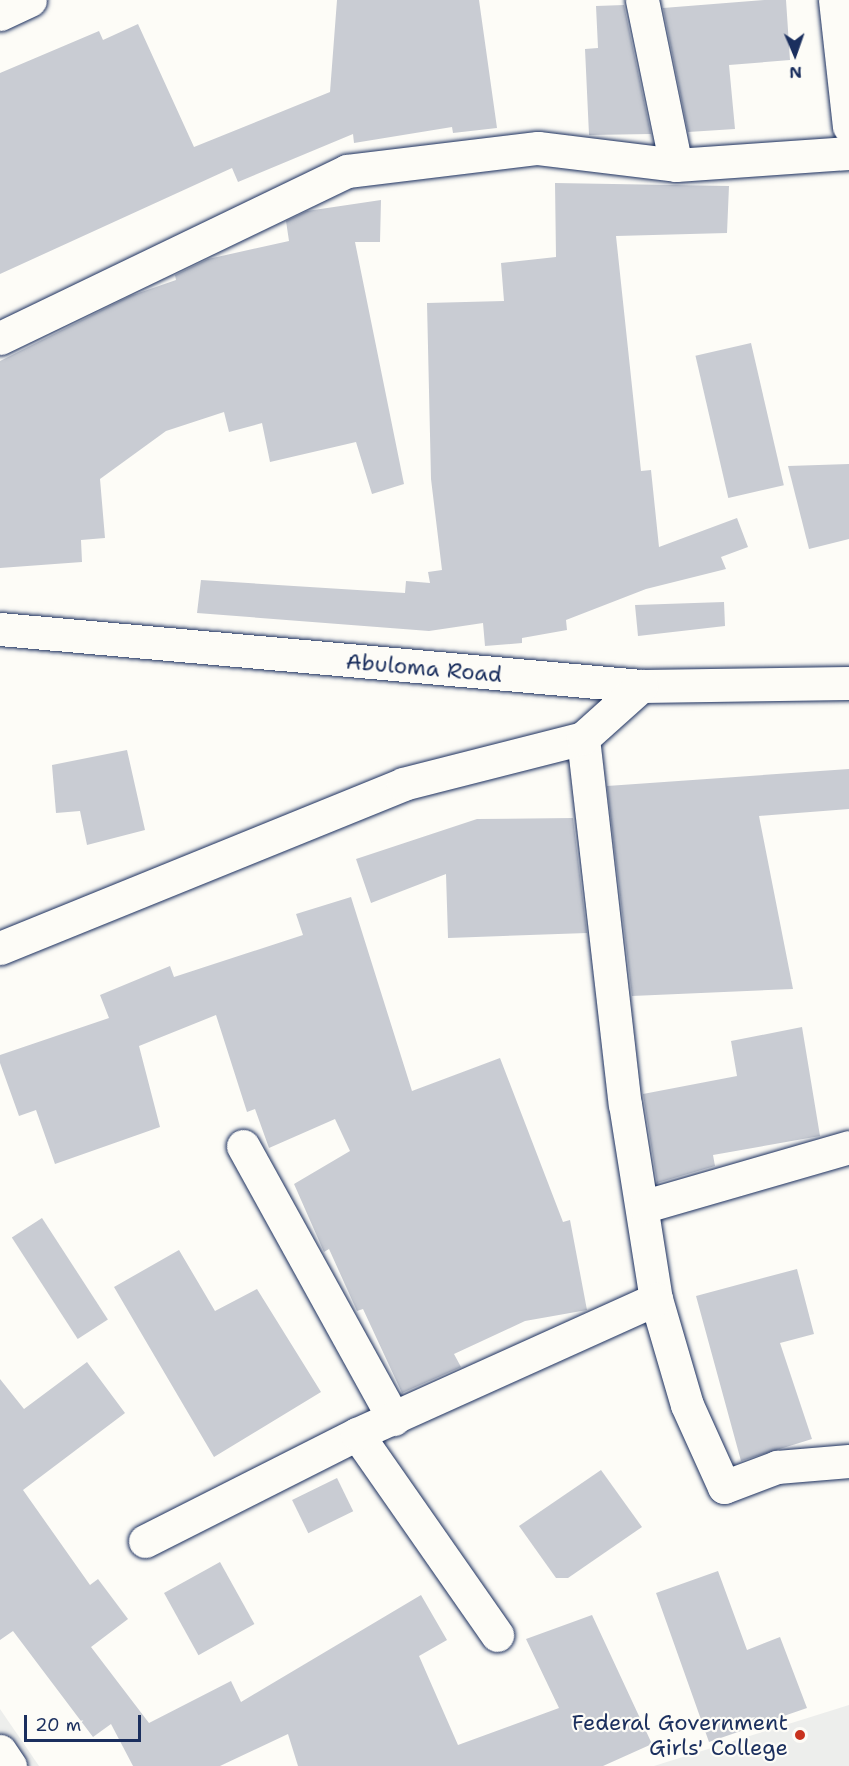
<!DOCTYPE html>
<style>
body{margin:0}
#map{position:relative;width:849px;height:1766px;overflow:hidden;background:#fdfcf7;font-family:"Shantell Sans",sans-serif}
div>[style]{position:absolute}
.built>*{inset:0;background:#edeeec}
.building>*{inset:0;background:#c9ccd3;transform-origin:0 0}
.roads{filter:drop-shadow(0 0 2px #1b2f5e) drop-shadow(0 0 2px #1b2f5e)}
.minor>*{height:33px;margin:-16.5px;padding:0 16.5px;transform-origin:16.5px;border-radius:16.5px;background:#fdfcf7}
.dots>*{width:16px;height:16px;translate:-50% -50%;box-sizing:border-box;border:3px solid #fdfcf7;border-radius:50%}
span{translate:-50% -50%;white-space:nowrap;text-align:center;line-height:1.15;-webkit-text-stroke:4.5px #fdfcf7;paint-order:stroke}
.street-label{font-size:22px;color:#1b2f5e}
.poi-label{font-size:22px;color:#1b2f5e}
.right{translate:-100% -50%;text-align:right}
.north{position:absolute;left:765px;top:24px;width:60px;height:60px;-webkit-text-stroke:4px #fdfcf7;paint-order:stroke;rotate:178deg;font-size:16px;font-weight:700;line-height:24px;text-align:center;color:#1b2f5e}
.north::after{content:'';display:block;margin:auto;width:21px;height:27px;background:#1b2f5e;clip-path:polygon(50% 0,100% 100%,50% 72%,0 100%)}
.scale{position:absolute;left:24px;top:1715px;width:117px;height:27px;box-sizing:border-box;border:3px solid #1b2f5e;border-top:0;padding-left:8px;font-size:18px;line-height:21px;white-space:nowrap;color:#1b2f5e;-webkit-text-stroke:4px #fdfcf7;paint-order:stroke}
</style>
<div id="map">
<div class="built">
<div style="clip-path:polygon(849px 1705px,849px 1766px,654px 1766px)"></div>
<div style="clip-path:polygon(0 1709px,39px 1766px,0 1766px)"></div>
</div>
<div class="building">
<div style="clip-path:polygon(337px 0,479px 0,497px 128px,453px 133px,452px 127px,354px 143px,353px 134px,238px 182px,232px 168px,0 274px,0 73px,99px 31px,103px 40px,138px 24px,194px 147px,330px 92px)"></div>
<div style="clip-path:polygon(764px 0,786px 0,790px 60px,729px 65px,735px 129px,688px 132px,663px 8px)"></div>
<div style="clip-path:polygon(624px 5px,651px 134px,589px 135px,585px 49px,598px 48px,596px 6px)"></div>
<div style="clip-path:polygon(555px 183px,729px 186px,727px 233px,616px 236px,641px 471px,651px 470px,659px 547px,737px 518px,748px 547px,721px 557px,726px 569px,646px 589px,566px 620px,567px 630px,522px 638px,522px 643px,485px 646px,483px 623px,429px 631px,197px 613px,201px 580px,405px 593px,406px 581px,430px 583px,428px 572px,442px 570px,431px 479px,427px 303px,504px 301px,501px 263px,556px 257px)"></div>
<div style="clip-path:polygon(381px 200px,380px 242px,355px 242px,404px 484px,372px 494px,356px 442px,270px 462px,262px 423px,229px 432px,224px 412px,166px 431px,100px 479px,105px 538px,81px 540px,82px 562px,0 568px,0 361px,130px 296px,176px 280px,175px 275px,208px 259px,289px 241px,286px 221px,307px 211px)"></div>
<div style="left:751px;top:343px;width:146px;height:57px;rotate:77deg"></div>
<div style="clip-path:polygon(849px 464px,849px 539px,809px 549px,788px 466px)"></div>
<div style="clip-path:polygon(724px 602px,725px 626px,638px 636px,635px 605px)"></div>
<div style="clip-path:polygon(127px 750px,145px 830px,87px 845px,80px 811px,56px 813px,52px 765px)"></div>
<div style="clip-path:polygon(849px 769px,849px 809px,759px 816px,793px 989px,632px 996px,607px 786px)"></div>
<div style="clip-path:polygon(573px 818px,587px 933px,448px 938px,446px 874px,371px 903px,356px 859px,477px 819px)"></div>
<div style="clip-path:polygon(351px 897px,412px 1091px,500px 1058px,563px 1222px,570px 1220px,587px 1310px,525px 1321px,454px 1354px,461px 1367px,402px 1393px,363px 1309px,357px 1311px,329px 1249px,324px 1252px,294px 1184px,350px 1151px,335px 1119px,269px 1148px,255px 1109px,247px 1112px,216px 1015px,139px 1046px,160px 1127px,55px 1164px,36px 1110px,19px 1116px,0 1063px,0 1055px,109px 1018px,100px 995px,170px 966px,174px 977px,303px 935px,296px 914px)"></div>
<div style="clip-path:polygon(802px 1027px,820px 1136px,713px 1155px,715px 1166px,657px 1183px,643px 1094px,737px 1076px,731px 1041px)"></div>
<div style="left:42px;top:1218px;width:121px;height:36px;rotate:57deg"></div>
<div style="clip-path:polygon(179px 1250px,215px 1311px,257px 1289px,321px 1392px,214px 1457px,114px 1287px)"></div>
<div style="clip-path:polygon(797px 1269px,814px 1334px,780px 1343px,812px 1439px,741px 1461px,696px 1296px)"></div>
<div style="clip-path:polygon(87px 1362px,125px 1413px,23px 1490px,90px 1585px,98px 1579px,128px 1619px,91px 1647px,149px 1723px,231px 1681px,241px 1702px,421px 1595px,447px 1640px,419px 1656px,458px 1745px,559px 1708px,526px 1639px,592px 1615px,652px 1744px,603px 1766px,298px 1766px,288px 1734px,220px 1766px,133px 1766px,111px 1724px,93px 1737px,13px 1631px,0 1640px,0 1379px,24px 1409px)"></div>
<div style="clip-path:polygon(601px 1470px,642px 1527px,568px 1578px,556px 1578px,519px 1526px)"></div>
<div style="left:337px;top:1478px;width:37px;height:50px;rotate:64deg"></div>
<div style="left:220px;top:1562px;width:71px;height:64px;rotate:61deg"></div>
<div style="clip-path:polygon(718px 1571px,747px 1650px,780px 1637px,807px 1708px,709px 1742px,656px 1593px)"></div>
</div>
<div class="roads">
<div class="minor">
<div style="left:642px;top:0;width:168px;rotate:78.4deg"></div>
<div style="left:835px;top:0;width:127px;rotate:83.7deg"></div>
<div style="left:0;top:14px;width:33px;rotate:-25deg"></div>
<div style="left:0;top:338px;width:385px;rotate:-25.7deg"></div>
<div style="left:347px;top:171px;width:192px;rotate:-6.9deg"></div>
<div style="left:538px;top:148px;width:139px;rotate:7deg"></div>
<div style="left:676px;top:165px;width:173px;rotate:-4deg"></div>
<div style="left:0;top:629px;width:644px;rotate:5.08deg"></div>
<div style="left:641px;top:686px;width:208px;rotate:-0.8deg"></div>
<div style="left:583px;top:738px;width:368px;rotate:83.5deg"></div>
<div style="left:625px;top:1104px;width:197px;rotate:81deg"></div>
<div style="left:656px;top:1299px;width:110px;rotate:73.7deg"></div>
<div style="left:687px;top:1405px;width:90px;rotate:65.7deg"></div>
<div style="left:724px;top:1487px;width:57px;rotate:-20.7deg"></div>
<div style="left:777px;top:1467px;width:72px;rotate:-4.8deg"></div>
<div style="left:0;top:948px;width:435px;rotate:-22.1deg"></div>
<div style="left:403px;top:784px;width:186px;rotate:-14.3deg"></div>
<div style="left:583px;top:738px;width:78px;rotate:-41.9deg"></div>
<div style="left:243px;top:1146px;width:312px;rotate:61.1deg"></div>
<div style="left:645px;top:1206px;width:212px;rotate:-16.1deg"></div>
<div style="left:357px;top:1434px;width:245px;rotate:55.1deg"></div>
<div style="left:145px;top:1541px;width:237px;rotate:-26.8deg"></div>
<div style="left:357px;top:1434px;width:328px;rotate:-24.3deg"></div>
<div style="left:0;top:1751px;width:18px;rotate:56deg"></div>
</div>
</div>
<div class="dots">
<div style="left:800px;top:1735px;background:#c8321e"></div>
</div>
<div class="street-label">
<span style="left:424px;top:668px;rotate:5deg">Abuloma Road</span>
</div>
<div class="poi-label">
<span class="right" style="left:788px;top:1735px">Federal Government<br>Girls' College</span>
</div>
<div class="north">N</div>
<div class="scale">20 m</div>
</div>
